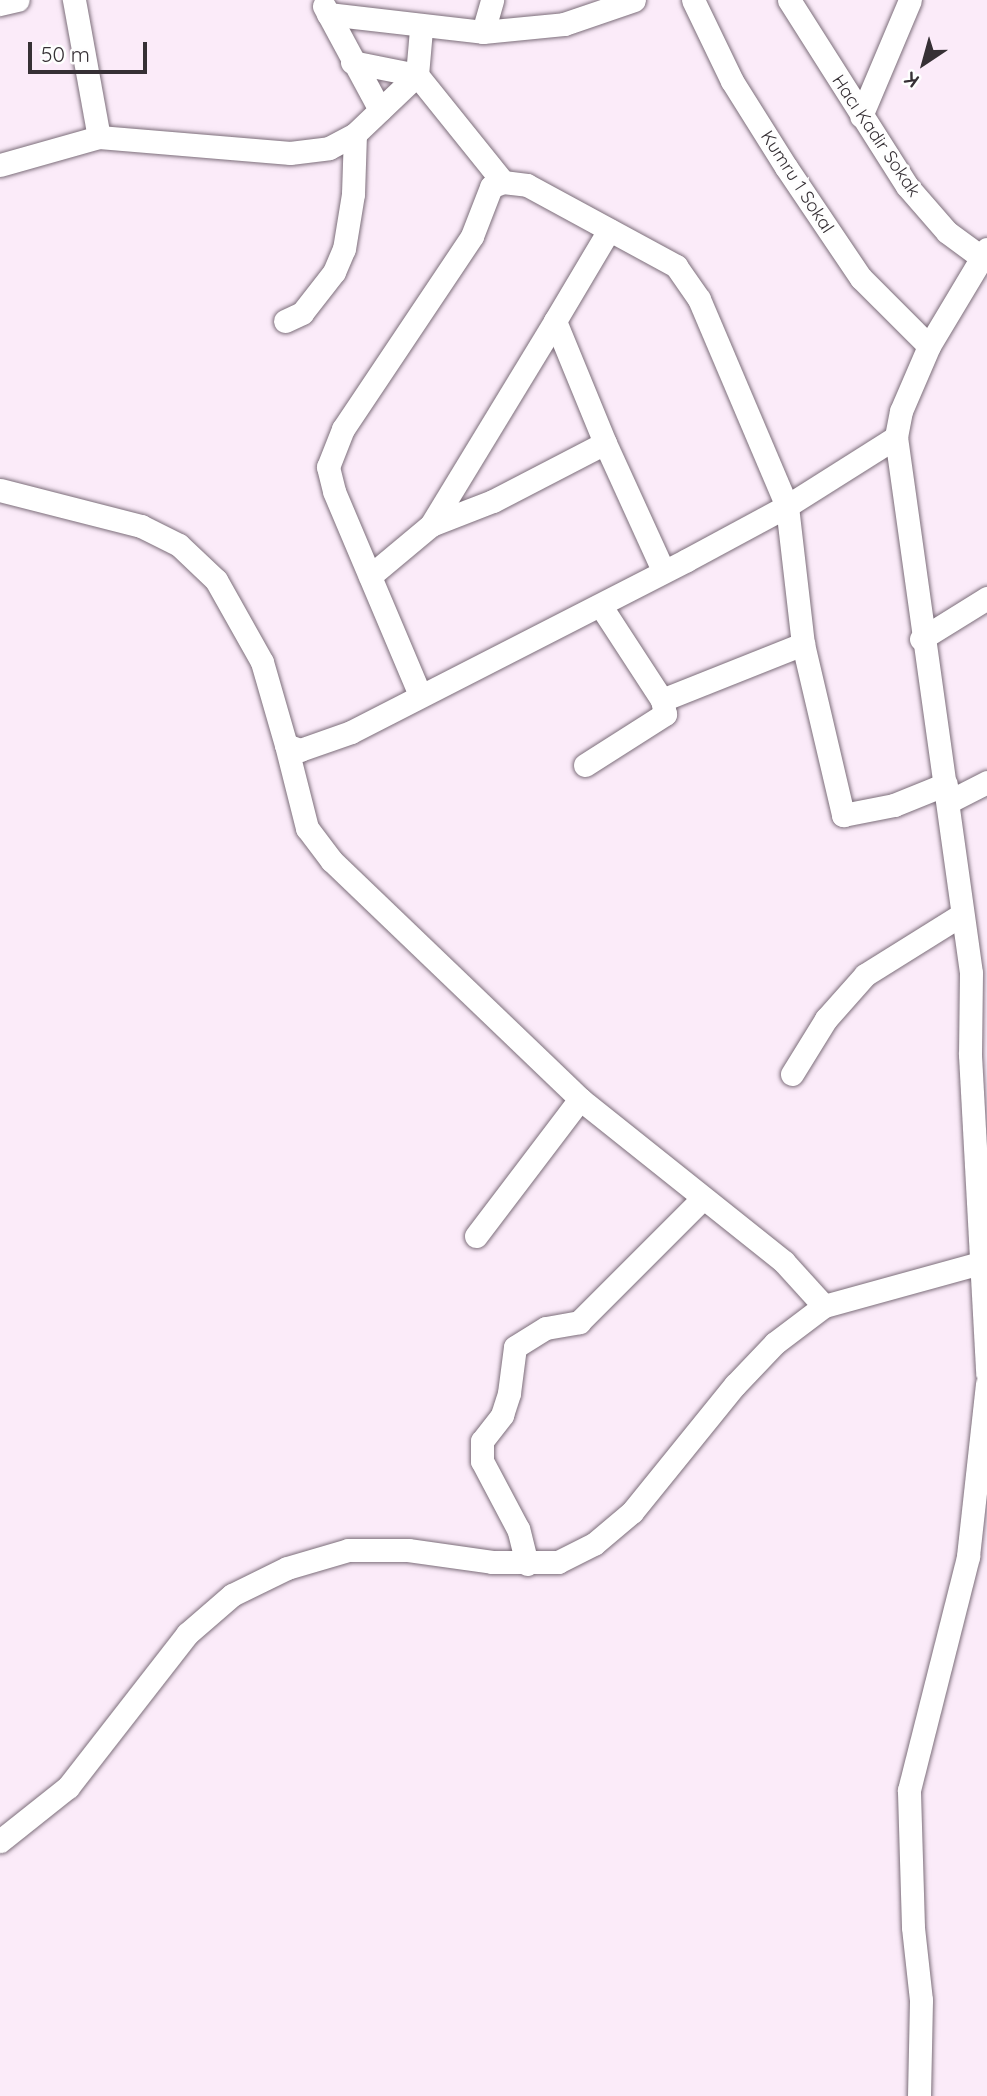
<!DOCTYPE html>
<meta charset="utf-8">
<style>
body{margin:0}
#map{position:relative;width:987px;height:2096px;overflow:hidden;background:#fbebf9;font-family:Quicksand,sans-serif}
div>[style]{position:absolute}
.roads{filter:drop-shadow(0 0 2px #7c6e7a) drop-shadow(0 0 2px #7c6e7a)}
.minor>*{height:23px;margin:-11.5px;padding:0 11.5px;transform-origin:11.5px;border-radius:11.5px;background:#fff}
span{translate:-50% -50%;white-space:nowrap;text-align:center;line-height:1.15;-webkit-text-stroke:6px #fefefe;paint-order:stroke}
.street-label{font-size:18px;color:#363035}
.north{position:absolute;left:889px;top:28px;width:70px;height:70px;-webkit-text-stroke:5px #fefefe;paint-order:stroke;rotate:216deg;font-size:19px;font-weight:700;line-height:28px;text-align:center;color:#363035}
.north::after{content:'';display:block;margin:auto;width:24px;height:32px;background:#363035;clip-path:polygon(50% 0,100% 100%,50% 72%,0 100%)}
.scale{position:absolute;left:28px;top:42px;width:119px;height:32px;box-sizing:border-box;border:4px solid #363035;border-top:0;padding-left:9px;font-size:21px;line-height:24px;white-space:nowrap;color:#363035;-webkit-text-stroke:5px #fefefe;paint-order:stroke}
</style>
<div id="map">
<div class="roads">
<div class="minor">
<div style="left:74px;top:0;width:139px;rotate:79.7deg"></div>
<div style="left:99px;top:137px;width:192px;rotate:4.8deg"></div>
<div style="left:290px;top:153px;width:39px;rotate:-7deg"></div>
<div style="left:329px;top:148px;width:30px;rotate:-28deg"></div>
<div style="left:355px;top:134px;width:86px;rotate:-43.6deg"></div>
<div style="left:417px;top:75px;width:46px;rotate:-85deg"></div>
<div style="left:693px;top:0;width:90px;rotate:64.3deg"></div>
<div style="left:732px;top:81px;width:102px;rotate:57.9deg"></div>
<div style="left:786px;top:167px;width:134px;rotate:56deg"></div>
<div style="left:861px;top:278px;width:96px;rotate:45deg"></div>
<div style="left:789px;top:0;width:220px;rotate:57.6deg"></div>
<div style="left:907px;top:186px;width:61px;rotate:49deg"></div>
<div style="left:947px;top:232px;width:42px;rotate:36.3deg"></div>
<div style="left:0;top:4px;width:18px;rotate:-13deg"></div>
<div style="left:324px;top:6px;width:118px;rotate:61.7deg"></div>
<div style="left:328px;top:14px;width:156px;rotate:6.6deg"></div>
<div style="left:483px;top:32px;width:81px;rotate:-5.6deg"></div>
<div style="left:564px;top:24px;width:74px;rotate:-18.9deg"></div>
<div style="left:483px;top:32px;width:33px;rotate:-74deg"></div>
<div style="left:352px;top:62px;width:66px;rotate:11.3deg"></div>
<div style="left:417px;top:75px;width:137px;rotate:51.2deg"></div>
<div style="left:861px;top:116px;width:126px;rotate:-67.1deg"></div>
<div style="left:0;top:165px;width:103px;rotate:-15.8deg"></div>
<div style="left:609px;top:230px;width:106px;rotate:120.7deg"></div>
<div style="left:555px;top:321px;width:132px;rotate:67.7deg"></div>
<div style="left:605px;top:443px;width:140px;rotate:65.5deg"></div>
<div style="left:987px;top:249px;width:113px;rotate:120.9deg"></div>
<div style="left:929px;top:346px;width:71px;rotate:113.3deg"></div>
<div style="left:901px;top:411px;width:26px;rotate:101deg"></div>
<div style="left:896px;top:437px;width:541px;rotate:82.03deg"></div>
<div style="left:971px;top:973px;width:82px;rotate:90.7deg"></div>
<div style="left:970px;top:1055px;width:318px;rotate:86.9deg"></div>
<div style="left:285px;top:321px;width:19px;rotate:-25deg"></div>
<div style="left:302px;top:313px;width:52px;rotate:-52deg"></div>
<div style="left:334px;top:272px;width:25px;rotate:-67deg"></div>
<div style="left:344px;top:249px;width:56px;rotate:-80.7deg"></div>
<div style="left:353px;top:194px;width:60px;rotate:-88.1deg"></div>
<div style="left:0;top:490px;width:146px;rotate:14.3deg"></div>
<div style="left:141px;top:526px;width:42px;rotate:26.6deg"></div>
<div style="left:179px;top:545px;width:51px;rotate:43.4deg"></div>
<div style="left:216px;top:580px;width:94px;rotate:60.7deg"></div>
<div style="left:262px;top:662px;width:86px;rotate:73.9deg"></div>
<div style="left:286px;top:745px;width:15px;rotate:20deg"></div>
<div style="left:300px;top:750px;width:54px;rotate:-19.4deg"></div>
<div style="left:351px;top:732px;width:377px;rotate:-27.1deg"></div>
<div style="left:687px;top:560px;width:114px;rotate:-28.4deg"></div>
<div style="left:787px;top:506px;width:129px;rotate:-32.3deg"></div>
<div style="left:431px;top:525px;width:66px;rotate:-21.2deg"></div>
<div style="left:493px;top:501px;width:126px;rotate:-27.4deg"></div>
<div style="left:370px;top:576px;width:80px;rotate:-39.9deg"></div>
<div style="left:431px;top:525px;width:239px;rotate:-58.7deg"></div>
<div style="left:921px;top:639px;width:78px;rotate:-31.8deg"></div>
<div style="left:420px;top:695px;width:221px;rotate:-112.9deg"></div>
<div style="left:334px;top:491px;width:25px;rotate:-104deg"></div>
<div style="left:328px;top:467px;width:41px;rotate:-68.5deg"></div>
<div style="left:343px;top:429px;width:232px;rotate:-56.2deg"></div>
<div style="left:472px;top:236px;width:53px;rotate:-68.8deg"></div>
<div style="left:491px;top:187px;width:13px;rotate:-23deg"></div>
<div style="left:503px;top:182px;width:24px;rotate:7deg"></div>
<div style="left:527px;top:185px;width:170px;rotate:28.5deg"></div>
<div style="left:676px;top:266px;width:40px;rotate:55.1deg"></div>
<div style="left:699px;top:299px;width:225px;rotate:67deg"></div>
<div style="left:787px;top:506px;width:139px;rotate:83.4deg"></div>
<div style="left:803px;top:644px;width:176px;rotate:76.8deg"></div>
<div style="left:843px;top:815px;width:52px;rotate:-11.1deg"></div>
<div style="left:894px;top:805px;width:56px;rotate:-22deg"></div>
<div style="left:662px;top:700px;width:152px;rotate:-21.7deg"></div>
<div style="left:286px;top:745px;width:86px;rotate:75.8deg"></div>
<div style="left:307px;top:828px;width:41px;rotate:52.9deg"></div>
<div style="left:332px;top:861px;width:344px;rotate:43.8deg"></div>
<div style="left:580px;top:1099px;width:261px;rotate:38.6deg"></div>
<div style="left:784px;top:1262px;width:59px;rotate:47.7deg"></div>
<div style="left:585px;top:765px;width:95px;rotate:-32.5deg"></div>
<div style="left:665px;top:714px;width:14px;rotate:-102deg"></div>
<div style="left:662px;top:700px;width:113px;rotate:-123.1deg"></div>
<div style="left:948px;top:802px;width:44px;rotate:-27.1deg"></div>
<div style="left:792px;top:1074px;width:65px;rotate:-58.3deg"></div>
<div style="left:826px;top:1019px;width:59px;rotate:-48.4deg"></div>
<div style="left:865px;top:975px;width:113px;rotate:-32deg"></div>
<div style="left:476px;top:1236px;width:172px;rotate:-52.8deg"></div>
<div style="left:527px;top:1564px;width:36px;rotate:-104deg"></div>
<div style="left:518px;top:1529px;width:77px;rotate:-117.9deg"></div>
<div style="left:482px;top:1461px;width:20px;rotate:-90deg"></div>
<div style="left:482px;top:1441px;width:33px;rotate:-52deg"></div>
<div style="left:502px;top:1415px;width:23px;rotate:-72deg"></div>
<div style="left:509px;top:1393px;width:46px;rotate:-82.6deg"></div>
<div style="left:515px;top:1347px;width:36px;rotate:-32deg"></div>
<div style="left:546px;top:1328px;width:34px;rotate:-10deg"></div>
<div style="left:579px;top:1322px;width:175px;rotate:-45deg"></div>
<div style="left:0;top:1841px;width:87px;rotate:-38.5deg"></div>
<div style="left:68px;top:1787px;width:194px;rotate:-52.1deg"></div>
<div style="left:187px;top:1634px;width:60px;rotate:-40.9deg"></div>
<div style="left:232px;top:1595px;width:61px;rotate:-26.1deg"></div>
<div style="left:287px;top:1568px;width:64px;rotate:-16.4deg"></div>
<div style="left:348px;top:1550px;width:60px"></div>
<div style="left:408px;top:1550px;width:85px;rotate:8.1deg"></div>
<div style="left:492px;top:1562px;width:66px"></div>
<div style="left:558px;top:1562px;width:40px;rotate:-26.6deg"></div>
<div style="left:594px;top:1544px;width:50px;rotate:-40.1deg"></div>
<div style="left:632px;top:1512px;width:164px;rotate:-51deg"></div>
<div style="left:735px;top:1385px;width:58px;rotate:-46.4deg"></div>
<div style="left:775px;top:1343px;width:61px;rotate:-37.1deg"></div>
<div style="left:824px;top:1306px;width:166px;rotate:-15.4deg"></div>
<div style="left:919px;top:2096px;width:96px;rotate:-88.8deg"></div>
<div style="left:921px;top:2000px;width:73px;rotate:-96.3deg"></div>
<div style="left:913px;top:1927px;width:137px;rotate:-91.7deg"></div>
<div style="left:909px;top:1790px;width:241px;rotate:-75.8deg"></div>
<div style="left:968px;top:1556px;width:173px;rotate:-83.7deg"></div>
</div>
</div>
<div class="street-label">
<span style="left:876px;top:136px;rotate:56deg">Hacı Kadir Sokak</span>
<span style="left:797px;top:182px;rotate:57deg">Kumru 1 Sokal</span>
</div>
<div class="north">K</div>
<div class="scale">50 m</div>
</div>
